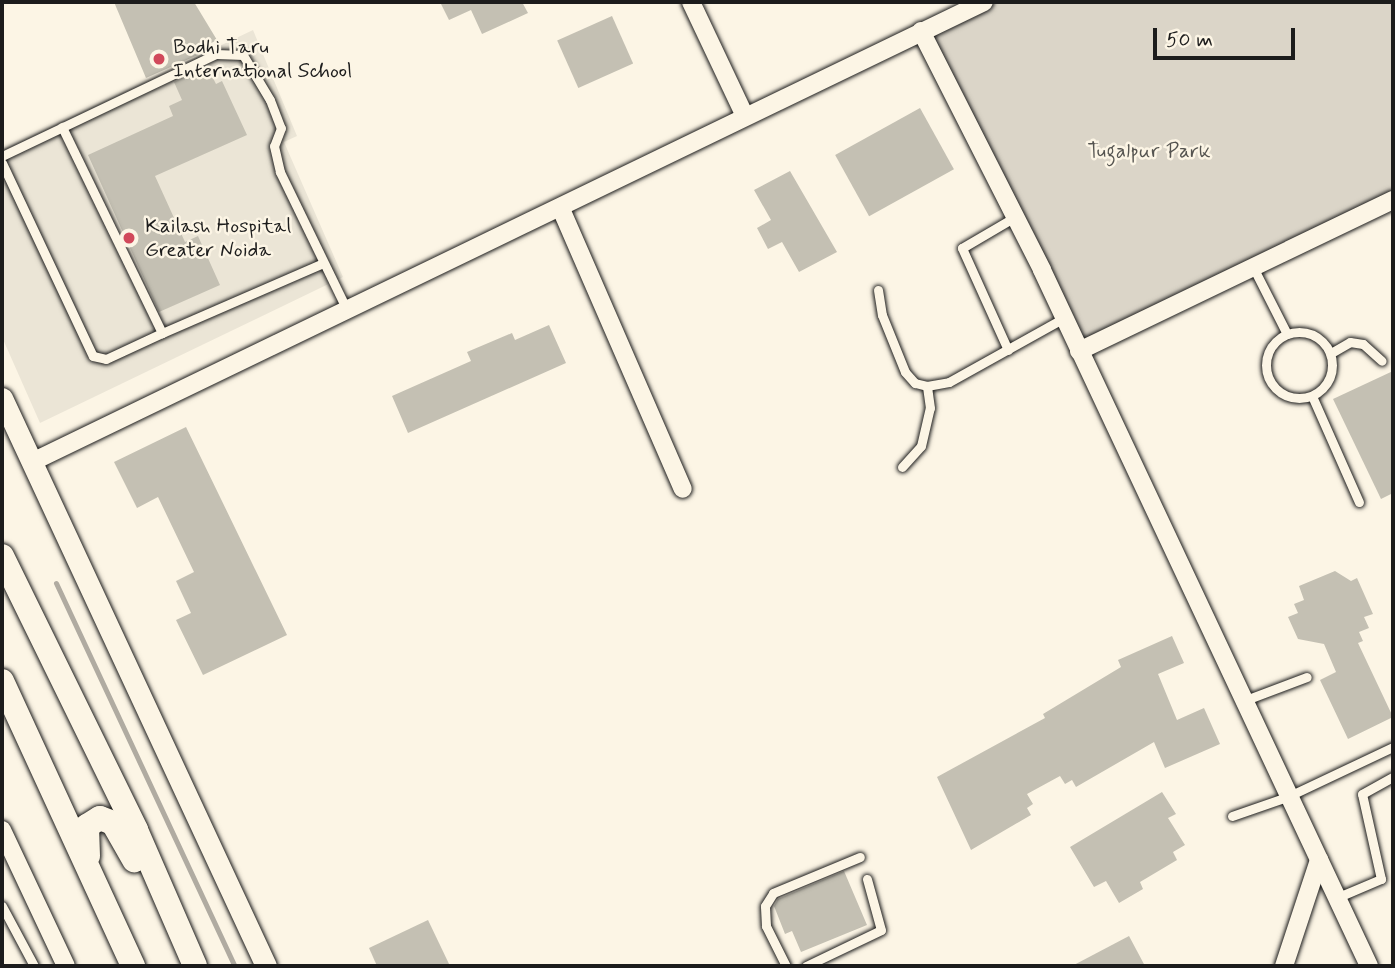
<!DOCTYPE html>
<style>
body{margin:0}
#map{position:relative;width:1395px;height:968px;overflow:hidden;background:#fcf5e5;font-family:Mynerve,sans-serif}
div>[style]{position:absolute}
.built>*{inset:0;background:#ebe5d6}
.green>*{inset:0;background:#dbd5c8}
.stream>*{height:5px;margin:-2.5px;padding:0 2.5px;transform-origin:2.5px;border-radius:2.5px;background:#b0aba1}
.building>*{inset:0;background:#c4c0b3;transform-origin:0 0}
.roads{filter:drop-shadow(0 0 2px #1c1c1c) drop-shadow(0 0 2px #1c1c1c)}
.service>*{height:9px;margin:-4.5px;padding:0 4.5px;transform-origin:4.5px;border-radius:4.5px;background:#fcf5e5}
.service>.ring{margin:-4.5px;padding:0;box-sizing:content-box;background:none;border:9px solid #fcf5e5;border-radius:50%}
.minor>*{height:18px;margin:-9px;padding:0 9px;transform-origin:9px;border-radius:9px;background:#fcf5e5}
.tertiary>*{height:21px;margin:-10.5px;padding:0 10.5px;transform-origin:10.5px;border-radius:10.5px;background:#fcf5e5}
.secondary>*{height:24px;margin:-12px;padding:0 12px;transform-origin:12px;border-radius:12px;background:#fcf5e5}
.dots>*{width:19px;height:19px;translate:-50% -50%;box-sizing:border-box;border:4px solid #fcf5e5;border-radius:50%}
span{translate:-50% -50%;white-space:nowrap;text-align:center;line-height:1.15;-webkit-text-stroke:5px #fcf5e5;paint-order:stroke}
.poi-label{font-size:21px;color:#1c1c1c}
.left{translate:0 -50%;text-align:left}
.park-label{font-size:21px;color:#555450}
.frame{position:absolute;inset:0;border:4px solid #1c1c1c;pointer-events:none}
.scale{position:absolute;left:1153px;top:28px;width:142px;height:32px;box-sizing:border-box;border:4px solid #1c1c1c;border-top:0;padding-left:9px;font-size:21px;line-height:24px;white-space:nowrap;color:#1c1c1c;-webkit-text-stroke:5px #fcf5e5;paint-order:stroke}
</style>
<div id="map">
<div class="built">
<div style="clip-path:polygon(253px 30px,297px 136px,284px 142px,343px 277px,40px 423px,2px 337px,2px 150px)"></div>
</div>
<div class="green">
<div style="clip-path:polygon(984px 2px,1393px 2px,1393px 200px,1079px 351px,921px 31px)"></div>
</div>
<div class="stream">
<div style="left:56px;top:583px;width:423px;rotate:65deg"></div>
</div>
<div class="building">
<div style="clip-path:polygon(114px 2px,194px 2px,217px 40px,198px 50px,200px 54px,146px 78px)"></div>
<div style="clip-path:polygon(440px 2px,522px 2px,528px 13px,482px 34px,471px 10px,449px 20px)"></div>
<div style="left:612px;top:16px;width:52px;height:60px;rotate:66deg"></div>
<div style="clip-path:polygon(207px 66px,216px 84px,222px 81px,247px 135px,155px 176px,185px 242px,198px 236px,220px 285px,159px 312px,88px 155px,173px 116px,169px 106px,182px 100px,174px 82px)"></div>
<div style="left:920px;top:108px;width:70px;height:97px;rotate:61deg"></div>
<div style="clip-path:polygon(790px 171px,837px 252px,799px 272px,782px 242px,768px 249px,757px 228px,771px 220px,754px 190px)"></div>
<div style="clip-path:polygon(549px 325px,566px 363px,408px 433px,392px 396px,471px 361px,467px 352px,512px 333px,515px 340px)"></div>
<div style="clip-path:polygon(1393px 371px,1393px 493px,1381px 499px,1333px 399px)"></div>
<div style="clip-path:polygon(186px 427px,287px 635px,203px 675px,176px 620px,191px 613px,176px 581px,194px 572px,158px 497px,137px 508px,114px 462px)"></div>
<div style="clip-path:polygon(1335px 571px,1351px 581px,1357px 578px,1373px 614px,1364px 617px,1369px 628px,1359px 632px,1363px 641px,1358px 643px,1393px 717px,1348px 739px,1320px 680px,1336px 672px,1324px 644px,1298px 639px,1288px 617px,1298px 613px,1294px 604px,1304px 600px,1299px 586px)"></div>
<div style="clip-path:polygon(1172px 636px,1184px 663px,1158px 674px,1177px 720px,1204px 708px,1220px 744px,1165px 768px,1154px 742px,1076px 787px,1072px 780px,1065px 784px,1060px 776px,1027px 794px,1033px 804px,1027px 808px,1031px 815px,971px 850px,937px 777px,1045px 718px,1043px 714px,1121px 667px,1118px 660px)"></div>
<div style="clip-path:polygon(1162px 792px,1176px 814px,1168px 818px,1185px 845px,1173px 852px,1177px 860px,1140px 882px,1143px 889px,1119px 903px,1106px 881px,1094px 887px,1070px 847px)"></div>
<div style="clip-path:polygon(844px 871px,867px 925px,801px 952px,792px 931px,785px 934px,774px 906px,778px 899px)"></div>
<div style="clip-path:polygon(428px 920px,450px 966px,377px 966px,369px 948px)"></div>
<div style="clip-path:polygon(1129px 936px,1145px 966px,1072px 966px)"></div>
</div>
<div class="roads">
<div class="service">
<div style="left:62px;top:127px;width:229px;rotate:64.1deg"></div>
<div style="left:162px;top:333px;width:176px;rotate:-23.5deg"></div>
<div style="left:2px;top:156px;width:237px;rotate:-25.5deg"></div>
<div style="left:216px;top:54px;width:27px;rotate:2deg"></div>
<div style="left:243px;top:55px;width:52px;rotate:59deg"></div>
<div style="left:270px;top:100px;width:30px;rotate:69deg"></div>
<div style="left:281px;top:128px;width:19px;rotate:111deg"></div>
<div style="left:274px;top:146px;width:27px;rotate:77deg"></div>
<div style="left:280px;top:172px;width:153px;rotate:64.1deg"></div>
<div style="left:2px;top:163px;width:213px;rotate:64.8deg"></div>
<div style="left:93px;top:356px;width:13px;rotate:13deg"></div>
<div style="left:106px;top:359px;width:62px;rotate:-24.9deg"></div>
<div style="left:1253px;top:267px;width:75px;rotate:63.1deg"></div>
<div style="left:878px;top:290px;width:25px;rotate:81deg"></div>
<div style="left:882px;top:315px;width:61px;rotate:68deg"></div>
<div style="left:905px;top:372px;width:15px;rotate:48deg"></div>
<div style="left:915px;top:383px;width:12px;rotate:14deg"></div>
<div style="left:927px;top:386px;width:22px;rotate:-10deg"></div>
<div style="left:949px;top:382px;width:132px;rotate:-29.1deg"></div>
<div class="ring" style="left:1266px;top:332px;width:57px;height:57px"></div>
<div style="left:1008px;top:350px;width:112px;rotate:-114.3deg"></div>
<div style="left:962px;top:248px;width:61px;rotate:-30.3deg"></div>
<div style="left:1331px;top:353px;width:22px;rotate:-30deg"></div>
<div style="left:1350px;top:342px;width:13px;rotate:9deg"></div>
<div style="left:1363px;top:344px;width:25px;rotate:42deg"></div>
<div style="left:1312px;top:396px;width:116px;rotate:66.1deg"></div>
<div style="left:902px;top:467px;width:28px;rotate:-48deg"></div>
<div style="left:921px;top:446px;width:39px;rotate:-77deg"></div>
<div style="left:930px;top:408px;width:22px;rotate:-98deg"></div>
<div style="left:1243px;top:701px;width:68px;rotate:-20.6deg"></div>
<div style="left:1232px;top:816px;width:58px;rotate:-19.1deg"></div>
<div style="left:1287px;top:797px;width:117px;rotate:-25.3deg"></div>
<div style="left:1336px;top:898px;width:49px;rotate:-22.9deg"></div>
<div style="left:1381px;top:879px;width:87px;rotate:-102.6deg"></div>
<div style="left:1362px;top:794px;width:35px;rotate:-29deg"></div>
<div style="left:2px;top:906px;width:68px;rotate:61.9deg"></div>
<div style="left:786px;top:966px;width:45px;rotate:-116.6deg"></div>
<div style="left:766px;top:926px;width:20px;rotate:-93deg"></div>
<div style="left:765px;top:906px;width:15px;rotate:-58deg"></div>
<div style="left:773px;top:893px;width:94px;rotate:-22.5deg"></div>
<div style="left:806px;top:966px;width:83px;rotate:-25.6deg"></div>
<div style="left:881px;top:930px;width:53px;rotate:-105.4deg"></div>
</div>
<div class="minor">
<div style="left:691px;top:2px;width:124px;rotate:64.7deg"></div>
<div style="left:921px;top:31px;width:268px;rotate:63.1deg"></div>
<div style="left:1042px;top:270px;width:769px;rotate:64.83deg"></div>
<div style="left:561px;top:209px;width:305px;rotate:66.5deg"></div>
<div style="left:1079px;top:351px;width:348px;rotate:-25.7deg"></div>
<div style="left:32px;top:462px;width:1057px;rotate:-25.79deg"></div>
<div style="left:2px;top:830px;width:150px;rotate:64.8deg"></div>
<div style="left:1284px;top:966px;width:112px;rotate:-71.7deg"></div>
</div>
<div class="tertiary">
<div style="left:2px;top:398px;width:626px;rotate:65.07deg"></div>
</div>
<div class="secondary">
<div style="left:2px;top:556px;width:305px;rotate:63.9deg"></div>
<div style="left:136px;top:830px;width:148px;rotate:66.5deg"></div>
<div style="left:2px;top:681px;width:314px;rotate:65.3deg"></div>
<div style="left:88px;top:856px;width:30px;rotate:-92deg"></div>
<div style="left:87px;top:826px;width:15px;rotate:-32deg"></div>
<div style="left:100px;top:818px;width:14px;rotate:21deg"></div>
<div style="left:113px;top:823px;width:43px;rotate:60.4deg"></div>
</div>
</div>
<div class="dots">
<div style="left:159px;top:59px;background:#d1495b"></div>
<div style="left:129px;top:238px;background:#d1495b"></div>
</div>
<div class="poi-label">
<span class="left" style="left:173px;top:59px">Bodhi Taru<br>International School</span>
<span class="left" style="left:145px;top:238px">Kailash Hospital<br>Greater Noida</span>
</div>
<div class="park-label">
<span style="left:1149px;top:151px">Tugalpur Park</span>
</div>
<div class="frame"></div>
<div class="scale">50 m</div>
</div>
